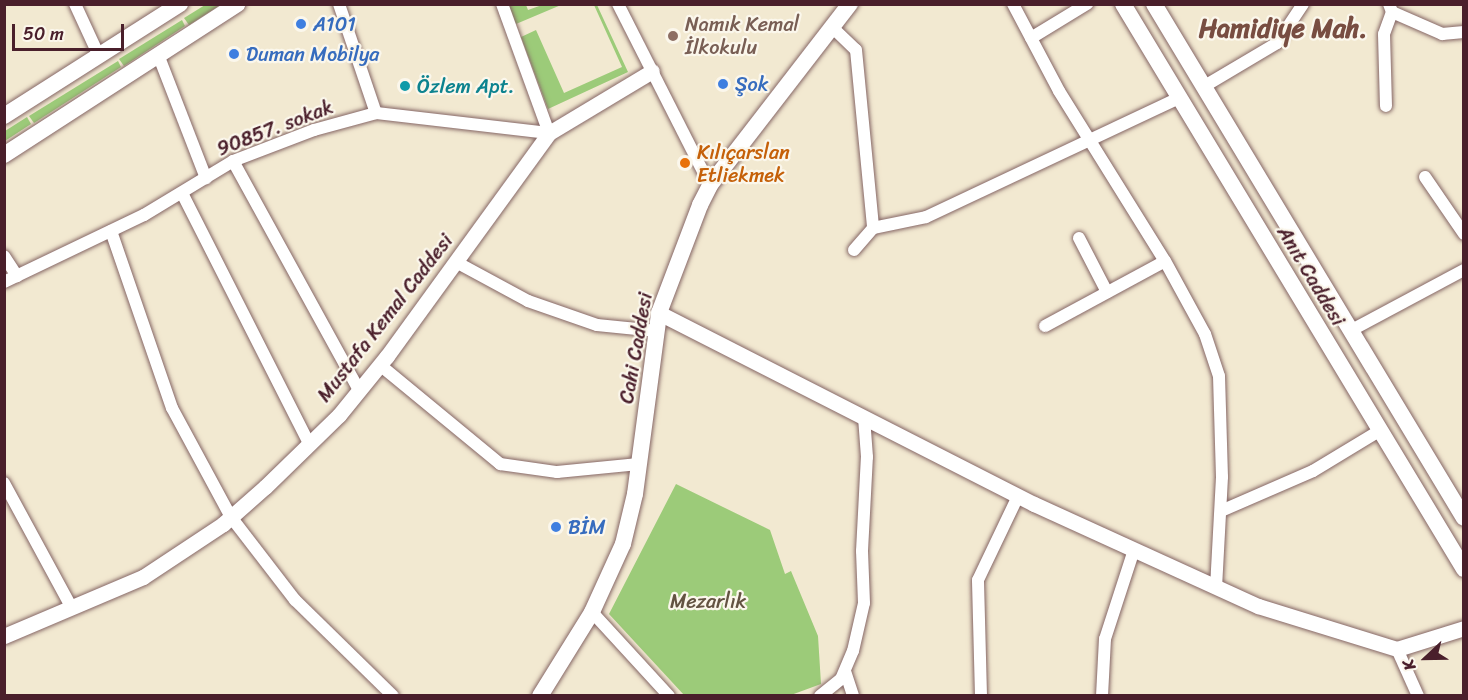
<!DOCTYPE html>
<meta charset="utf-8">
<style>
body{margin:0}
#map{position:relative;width:1468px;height:700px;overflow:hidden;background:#f2e9d1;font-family:Sriracha,sans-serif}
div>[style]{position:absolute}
.green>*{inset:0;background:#9ccb79}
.roads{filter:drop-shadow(0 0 2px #856665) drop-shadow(0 0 2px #856665)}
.minor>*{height:12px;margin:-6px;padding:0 6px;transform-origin:6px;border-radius:6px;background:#fff}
.tertiary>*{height:15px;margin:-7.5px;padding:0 7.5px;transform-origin:7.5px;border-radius:7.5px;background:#fff}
.secondary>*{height:16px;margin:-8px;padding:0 8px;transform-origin:8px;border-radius:8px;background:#fff}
.dots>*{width:16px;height:16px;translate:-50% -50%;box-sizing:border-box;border:3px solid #fbf7ec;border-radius:50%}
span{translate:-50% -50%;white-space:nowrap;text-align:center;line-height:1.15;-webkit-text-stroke:4.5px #fbf7ec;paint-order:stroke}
.shop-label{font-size:20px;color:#366cbe}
.left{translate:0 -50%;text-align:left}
.education-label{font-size:20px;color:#785e54}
.culture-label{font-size:20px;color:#0d838f}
.street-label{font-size:20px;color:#4a1f2b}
.food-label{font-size:20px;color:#c56008}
.park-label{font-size:20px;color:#635342}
.district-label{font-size:26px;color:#784d41;font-weight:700}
.frame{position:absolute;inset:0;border:6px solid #4a1f2b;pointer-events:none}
.north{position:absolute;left:1396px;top:628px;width:60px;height:60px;-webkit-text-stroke:4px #fbf7ec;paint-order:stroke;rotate:248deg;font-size:16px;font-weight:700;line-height:24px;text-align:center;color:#4a1f2b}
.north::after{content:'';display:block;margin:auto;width:21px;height:27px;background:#4a1f2b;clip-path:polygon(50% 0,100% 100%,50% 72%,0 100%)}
.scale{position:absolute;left:12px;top:24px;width:112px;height:27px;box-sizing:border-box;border:3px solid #4a1f2b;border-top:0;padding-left:8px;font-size:18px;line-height:21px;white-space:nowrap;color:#4a1f2b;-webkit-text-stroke:4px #fbf7ec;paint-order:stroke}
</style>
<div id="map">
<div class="green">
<div style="clip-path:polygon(205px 5px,220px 5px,189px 25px,184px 18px)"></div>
<div style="clip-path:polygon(509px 5px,526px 5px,528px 10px,542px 5px,561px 5px,516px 24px)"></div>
<div style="clip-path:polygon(594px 5px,597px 5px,628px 72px,548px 109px,521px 37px,536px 30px,564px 93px,622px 67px)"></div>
<div style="clip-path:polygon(182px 20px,185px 26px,124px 66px,119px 59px)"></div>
<div style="clip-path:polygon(118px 61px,121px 67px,34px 123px,29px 116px)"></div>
<div style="clip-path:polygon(27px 117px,31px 124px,5px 141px,5px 131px)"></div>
<div style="clip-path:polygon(676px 484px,770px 530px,785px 574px,791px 571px,818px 636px,821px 684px,791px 695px,684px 695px,609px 614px)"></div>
</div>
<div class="roads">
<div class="minor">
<div style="left:75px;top:4px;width:57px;rotate:65.2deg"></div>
<div style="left:339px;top:4px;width:115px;rotate:71.3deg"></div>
<div style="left:618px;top:4px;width:203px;rotate:63.1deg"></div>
<div style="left:1013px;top:4px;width:98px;rotate:62.1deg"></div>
<div style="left:1059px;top:91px;width:200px;rotate:58.1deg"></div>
<div style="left:1165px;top:261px;width:83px;rotate:61.3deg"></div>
<div style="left:1205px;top:334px;width:44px;rotate:71.6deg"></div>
<div style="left:1219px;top:376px;width:101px;rotate:88.3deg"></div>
<div style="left:1222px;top:477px;width:110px;rotate:93.1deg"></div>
<div style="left:1389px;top:4px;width:9px;rotate:69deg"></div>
<div style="left:1392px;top:12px;width:55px;rotate:23.7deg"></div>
<div style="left:1442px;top:34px;width:22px;rotate:-5deg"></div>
<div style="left:832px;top:27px;width:33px;rotate:44deg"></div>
<div style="left:856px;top:50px;width:179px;rotate:84.5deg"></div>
<div style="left:873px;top:228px;width:54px;rotate:-11.7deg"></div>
<div style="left:926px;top:217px;width:280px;rotate:-25.2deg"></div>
<div style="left:1031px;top:38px;width:66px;rotate:-31.3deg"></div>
<div style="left:159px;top:57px;width:130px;rotate:68.8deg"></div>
<div style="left:1203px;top:87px;width:86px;rotate:-30.7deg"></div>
<div style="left:1277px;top:43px;width:47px;rotate:-56.3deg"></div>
<div style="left:1386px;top:106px;width:72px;rotate:-91.6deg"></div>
<div style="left:1384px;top:34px;width:23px;rotate:-70deg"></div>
<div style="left:233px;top:161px;width:261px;rotate:61.2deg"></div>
<div style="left:1425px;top:177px;width:69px;rotate:55.6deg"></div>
<div style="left:182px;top:193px;width:283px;rotate:63.1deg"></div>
<div style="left:111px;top:231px;width:187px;rotate:71deg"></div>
<div style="left:172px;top:408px;width:124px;rotate:61.6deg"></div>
<div style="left:231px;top:517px;width:105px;rotate:52.4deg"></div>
<div style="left:295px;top:600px;width:137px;rotate:44.4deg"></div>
<div style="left:1079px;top:238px;width:61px;rotate:62.6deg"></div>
<div style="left:854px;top:250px;width:29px;rotate:-49deg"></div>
<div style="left:4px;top:256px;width:24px;rotate:57deg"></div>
<div style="left:456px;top:262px;width:82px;rotate:28.4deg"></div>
<div style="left:528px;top:301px;width:73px;rotate:19.2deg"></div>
<div style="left:597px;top:325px;width:60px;rotate:5.7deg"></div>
<div style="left:4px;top:282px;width:155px;rotate:-25.6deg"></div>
<div style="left:144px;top:215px;width:104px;rotate:-31.2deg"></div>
<div style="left:233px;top:161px;width:87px;rotate:-20.9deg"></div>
<div style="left:314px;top:130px;width:64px;rotate:-15.3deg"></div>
<div style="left:376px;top:113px;width:174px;rotate:6.6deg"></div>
<div style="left:549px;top:133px;width:137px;rotate:-110deg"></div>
<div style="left:1045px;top:326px;width:136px;rotate:-28.4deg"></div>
<div style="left:1350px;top:331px;width:129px;rotate:-28.2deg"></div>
<div style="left:380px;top:365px;width:156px;rotate:39.5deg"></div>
<div style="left:500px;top:464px;width:58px;rotate:8deg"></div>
<div style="left:557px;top:472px;width:82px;rotate:-5.6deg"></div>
<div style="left:4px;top:483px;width:142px;rotate:61.5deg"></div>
<div style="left:1221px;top:511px;width:100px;rotate:-23.5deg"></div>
<div style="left:1313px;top:471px;width:77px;rotate:-31.2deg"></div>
<div style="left:592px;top:612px;width:114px;rotate:47.5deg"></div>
<div style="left:1397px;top:649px;width:51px;rotate:65.9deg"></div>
<div style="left:845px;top:671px;width:26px;rotate:72deg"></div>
<div style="left:820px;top:696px;width:27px;rotate:-39deg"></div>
<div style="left:841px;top:679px;width:30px;rotate:-67deg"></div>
<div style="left:853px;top:651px;width:49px;rotate:-77.1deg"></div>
<div style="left:864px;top:603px;width:52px;rotate:-92.2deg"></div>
<div style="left:862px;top:551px;width:94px;rotate:-87deg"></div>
<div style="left:867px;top:457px;width:40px;rotate:-94.3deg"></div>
<div style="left:981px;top:696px;width:116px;rotate:-91.5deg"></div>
<div style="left:978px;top:580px;width:93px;rotate:-64.5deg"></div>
<div style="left:1102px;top:696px;width:57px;rotate:-87deg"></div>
<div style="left:1105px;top:639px;width:94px;rotate:-72deg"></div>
</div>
<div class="tertiary">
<div style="left:659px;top:313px;width:421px;rotate:27deg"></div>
<div style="left:1034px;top:504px;width:246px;rotate:24.5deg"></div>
<div style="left:1258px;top:606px;width:145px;rotate:17.2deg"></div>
<div style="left:1397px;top:649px;width:70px;rotate:-17.4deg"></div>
<div style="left:4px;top:636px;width:151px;rotate:-23deg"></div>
<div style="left:143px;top:577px;width:96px;rotate:-33.5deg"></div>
<div style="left:223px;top:524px;width:56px;rotate:-41.4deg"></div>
<div style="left:265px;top:487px;width:103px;rotate:-44.2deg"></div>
<div style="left:339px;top:415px;width:76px;rotate:-50.9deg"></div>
<div style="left:387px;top:356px;width:276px;rotate:-54deg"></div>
<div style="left:549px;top:133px;width:120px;rotate:-31deg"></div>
</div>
<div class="secondary">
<div style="left:1123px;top:4px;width:660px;rotate:58.89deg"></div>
<div style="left:1154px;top:4px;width:600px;rotate:58.91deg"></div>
<div style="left:4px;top:116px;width:209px;rotate:-32.5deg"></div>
<div style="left:4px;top:155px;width:278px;rotate:-32.9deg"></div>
<div style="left:540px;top:696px;width:99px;rotate:-58.2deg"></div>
<div style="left:592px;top:612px;width:75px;rotate:-65.5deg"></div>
<div style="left:623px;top:544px;width:51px;rotate:-76.5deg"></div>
<div style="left:635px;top:494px;width:183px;rotate:-82.4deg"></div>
<div style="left:659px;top:313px;width:116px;rotate:-69.2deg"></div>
<div style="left:700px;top:205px;width:22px;rotate:-63deg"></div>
<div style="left:710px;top:185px;width:229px;rotate:-52.3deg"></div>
</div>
</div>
<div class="dots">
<div style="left:301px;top:24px;background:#3f7fe0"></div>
<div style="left:673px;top:36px;background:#8d6e63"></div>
<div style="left:234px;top:54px;background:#3f7fe0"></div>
<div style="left:723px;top:84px;background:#3f7fe0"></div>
<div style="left:405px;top:86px;background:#0f9aa8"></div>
<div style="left:685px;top:163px;background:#e8710a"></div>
<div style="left:556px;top:527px;background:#3f7fe0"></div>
</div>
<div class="shop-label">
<span class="left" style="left:313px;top:24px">A101</span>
<span class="left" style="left:246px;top:54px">Duman Mobilya</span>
<span class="left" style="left:735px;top:84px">Şok</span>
<span class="left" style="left:568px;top:527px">BİM</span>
</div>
<div class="education-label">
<span class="left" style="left:685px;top:36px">Namık Kemal<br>İlkokulu</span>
</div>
<div class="culture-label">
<span class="left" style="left:417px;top:86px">Özlem Apt.</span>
</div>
<div class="street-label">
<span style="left:275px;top:128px;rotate:-21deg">90857. sokak</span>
<span style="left:1311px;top:276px;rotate:59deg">Anıt Caddesi</span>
<span style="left:385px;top:318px;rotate:-52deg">Mustafa Kemal Caddesi</span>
<span style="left:636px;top:348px;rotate:-80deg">Cahi Caddesi</span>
</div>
<div class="food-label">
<span class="left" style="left:697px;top:164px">Kılıçarslan<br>Etliekmek</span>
</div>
<div class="park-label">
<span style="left:708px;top:601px">Mezarlık</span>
</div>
<div class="district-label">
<span style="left:1283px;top:29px">Hamidiye Mah.</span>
</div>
<div class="frame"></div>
<div class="north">K</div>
<div class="scale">50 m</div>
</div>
